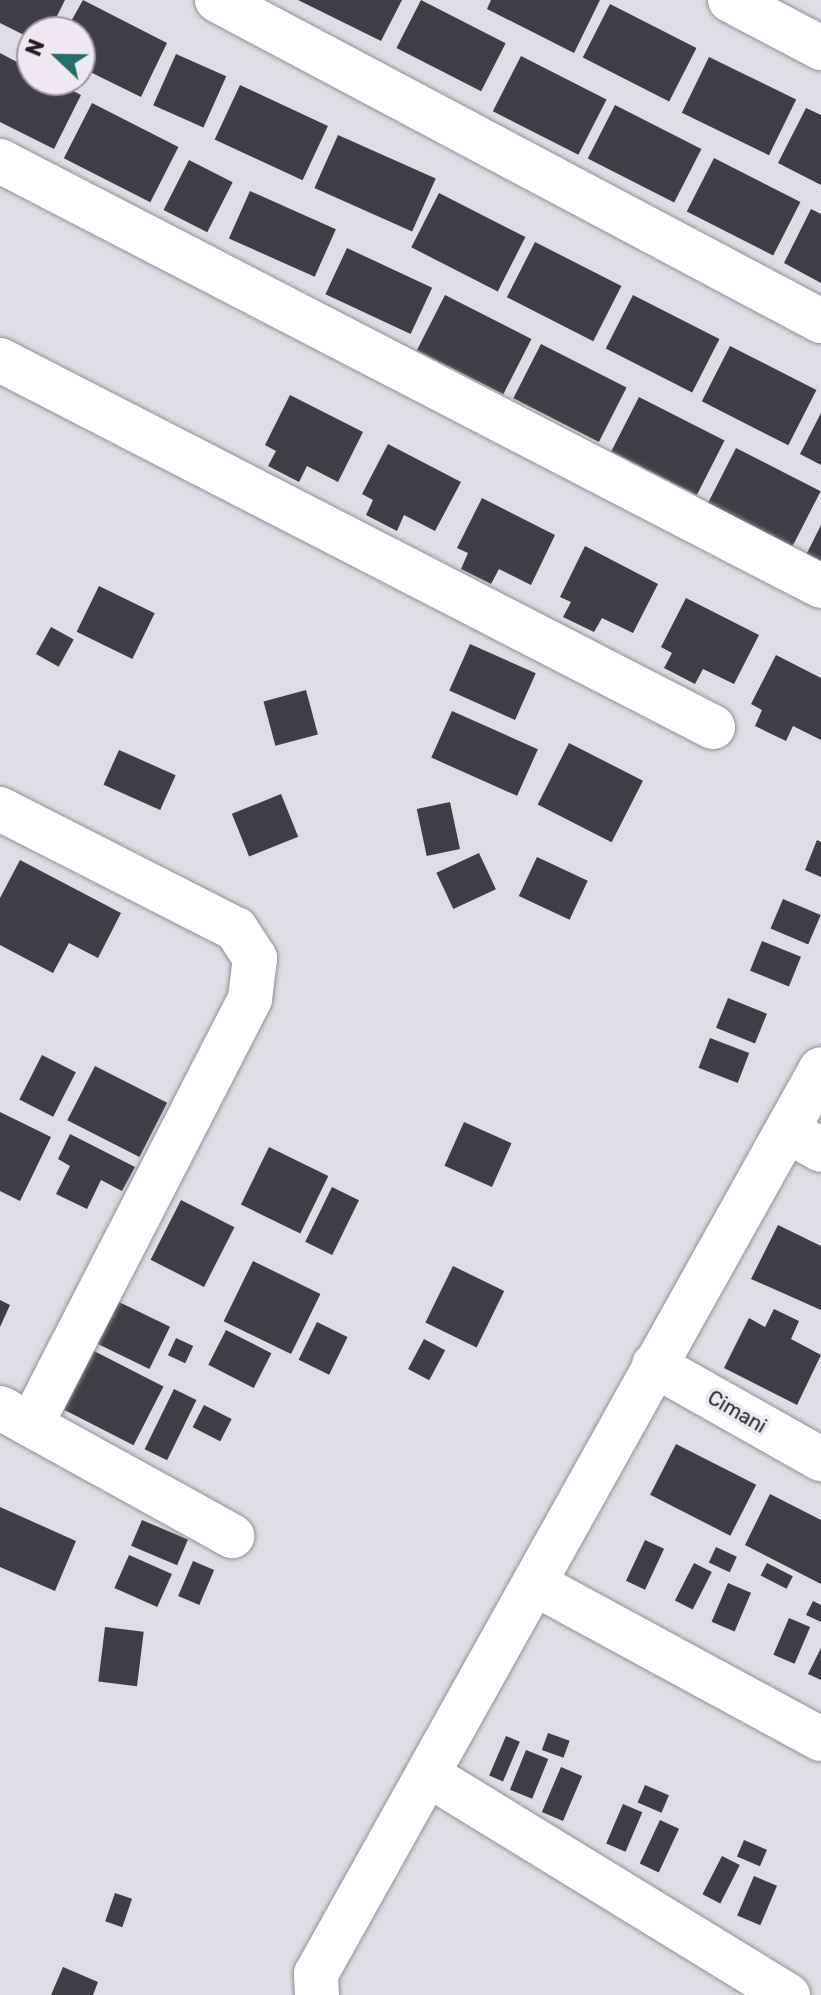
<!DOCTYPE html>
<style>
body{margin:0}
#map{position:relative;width:821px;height:1995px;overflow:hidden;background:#e0dce4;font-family:Rubik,sans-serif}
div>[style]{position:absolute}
.building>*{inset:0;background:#3f3e45;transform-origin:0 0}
.roads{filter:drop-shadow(0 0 2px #938f96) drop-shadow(0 0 2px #938f96)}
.minor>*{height:44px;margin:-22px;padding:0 22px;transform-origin:22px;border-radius:22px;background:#fff}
span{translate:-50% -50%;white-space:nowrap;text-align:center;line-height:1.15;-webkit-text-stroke:8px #eee9f1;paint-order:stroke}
.street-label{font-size:20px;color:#201f21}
.north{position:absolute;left:16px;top:16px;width:80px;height:80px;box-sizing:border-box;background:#eee9f1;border:2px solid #9c989e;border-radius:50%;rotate:292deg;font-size:22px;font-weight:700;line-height:32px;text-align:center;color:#201f21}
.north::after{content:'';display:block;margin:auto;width:28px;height:36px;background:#236e6b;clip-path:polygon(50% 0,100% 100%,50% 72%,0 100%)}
</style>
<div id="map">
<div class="building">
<div style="clip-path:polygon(0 0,65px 0,49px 32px,32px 32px,32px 39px,0 23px)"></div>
<div style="clip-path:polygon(83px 0,167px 43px,141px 97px,80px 67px,80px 32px,65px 32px)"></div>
<div style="clip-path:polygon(298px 0,402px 0,381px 41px)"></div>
<div style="left:421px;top:0;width:95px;height:54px;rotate:27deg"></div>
<div style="clip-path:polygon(491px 0,600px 0,574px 53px,487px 9px)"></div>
<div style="left:610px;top:4px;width:97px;height:60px;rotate:27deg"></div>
<div style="clip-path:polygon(0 53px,32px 70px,32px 80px,52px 80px,81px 95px,54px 149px,0 122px)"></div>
<div style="left:176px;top:54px;width:55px;height:56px;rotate:24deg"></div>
<div style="left:521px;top:56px;width:96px;height:62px;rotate:27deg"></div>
<div style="left:709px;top:57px;width:97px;height:62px;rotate:26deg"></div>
<div style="left:240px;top:85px;width:97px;height:60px;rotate:25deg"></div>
<div style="left:92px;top:103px;width:97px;height:62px;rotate:27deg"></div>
<div style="left:615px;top:105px;width:97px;height:60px;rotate:27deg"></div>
<div style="clip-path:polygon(806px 108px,821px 115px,821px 185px,778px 163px)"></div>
<div style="left:338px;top:135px;width:107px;height:58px;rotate:24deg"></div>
<div style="left:714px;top:158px;width:97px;height:60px;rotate:27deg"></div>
<div style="left:189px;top:160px;width:49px;height:56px;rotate:27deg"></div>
<div style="left:250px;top:191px;width:94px;height:52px;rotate:24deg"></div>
<div style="left:439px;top:193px;width:97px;height:61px;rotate:27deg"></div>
<div style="clip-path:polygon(811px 209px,821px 214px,821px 283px,784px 263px)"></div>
<div style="left:535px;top:242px;width:97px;height:62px;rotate:27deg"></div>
<div style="left:347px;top:248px;width:94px;height:51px;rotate:25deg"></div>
<div style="left:445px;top:295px;width:97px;height:62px;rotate:27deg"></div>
<div style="left:633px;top:295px;width:97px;height:60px;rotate:27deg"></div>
<div style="left:541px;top:344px;width:96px;height:61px;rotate:27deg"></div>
<div style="left:730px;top:346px;width:97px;height:62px;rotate:27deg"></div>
<div style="clip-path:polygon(290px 395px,363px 432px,338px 482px,307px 466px,299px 482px,268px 466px,276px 451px,265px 445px)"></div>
<div style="left:639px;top:397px;width:96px;height:61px;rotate:27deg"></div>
<div style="clip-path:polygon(821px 413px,821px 465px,800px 454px)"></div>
<div style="clip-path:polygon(388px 444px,461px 482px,435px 531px,404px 515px,397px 531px,366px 515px,373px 500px,362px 494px)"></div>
<div style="left:736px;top:448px;width:95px;height:62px;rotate:27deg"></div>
<div style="clip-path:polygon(482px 498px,555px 535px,531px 585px,499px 569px,491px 584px,461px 569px,468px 553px,457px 548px)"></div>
<div style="clip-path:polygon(821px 525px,821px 563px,806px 555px)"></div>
<div style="clip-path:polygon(585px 546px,658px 584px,633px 633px,602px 618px,594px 632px,563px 617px,571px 602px,560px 597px)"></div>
<div style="left:99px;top:586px;width:62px;height:51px;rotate:26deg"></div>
<div style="clip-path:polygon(686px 598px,759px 635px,734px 684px,703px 669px,695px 684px,664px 668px,672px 653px,661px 647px)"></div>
<div style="left:51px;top:627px;width:26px;height:31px;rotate:29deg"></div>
<div style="left:470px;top:644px;width:72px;height:51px;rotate:24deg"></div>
<div style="clip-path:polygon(776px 655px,821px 678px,821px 740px,793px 726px,786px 741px,755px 726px,762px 710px,751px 704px)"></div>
<div style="left:306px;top:690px;width:46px;height:44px;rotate:75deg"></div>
<div style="left:452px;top:711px;width:94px;height:51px;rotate:24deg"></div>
<div style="left:569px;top:743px;width:83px;height:69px;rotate:27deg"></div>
<div style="left:119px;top:750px;width:62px;height:38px;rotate:24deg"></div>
<div style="left:281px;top:794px;width:46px;height:53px;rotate:68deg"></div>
<div style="left:450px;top:802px;width:48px;height:34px;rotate:78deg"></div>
<div style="clip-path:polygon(817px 840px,821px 842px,821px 877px,805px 870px)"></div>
<div style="left:479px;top:853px;width:40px;height:47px;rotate:65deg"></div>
<div style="left:537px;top:857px;width:56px;height:43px;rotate:25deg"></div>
<div style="clip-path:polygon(20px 860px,121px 913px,98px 958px,69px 943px,53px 973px,0 945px,0 898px)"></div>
<div style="left:783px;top:899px;width:41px;height:32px;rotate:23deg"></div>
<div style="left:762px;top:941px;width:42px;height:32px;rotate:22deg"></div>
<div style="left:728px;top:998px;width:42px;height:32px;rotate:22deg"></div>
<div style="left:710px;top:1038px;width:42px;height:32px;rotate:21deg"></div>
<div style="left:42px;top:1055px;width:38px;height:50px;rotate:27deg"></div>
<div style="left:95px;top:1066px;width:81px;height:61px;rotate:27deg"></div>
<div style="clip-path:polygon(0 1112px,51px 1137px,20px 1201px,0 1191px)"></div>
<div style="left:464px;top:1122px;width:52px;height:48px;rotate:24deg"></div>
<div style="clip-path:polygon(70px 1134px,135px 1167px,122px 1191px,101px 1180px,87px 1209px,56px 1194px,70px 1166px,58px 1159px)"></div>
<div style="left:269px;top:1147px;width:66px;height:64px;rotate:26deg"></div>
<div style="left:332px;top:1187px;width:30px;height:61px;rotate:26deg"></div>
<div style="left:181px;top:1200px;width:60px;height:67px;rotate:27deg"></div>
<div style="clip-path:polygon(778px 1225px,821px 1246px,821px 1310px,751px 1279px)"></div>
<div style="left:253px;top:1261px;width:75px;height:67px;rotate:26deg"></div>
<div style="left:453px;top:1266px;width:57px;height:63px;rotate:26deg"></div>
<div style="clip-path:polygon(0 1300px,10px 1305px,0 1327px)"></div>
<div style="left:117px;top:1301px;width:59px;height:47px;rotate:26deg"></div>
<div style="clip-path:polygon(774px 1309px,799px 1321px,791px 1339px,821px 1355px,797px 1405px,724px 1368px,749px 1318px,765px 1327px)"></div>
<div style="left:317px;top:1322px;width:34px;height:42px;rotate:26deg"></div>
<div style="left:226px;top:1330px;width:51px;height:39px;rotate:27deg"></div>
<div style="left:176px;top:1338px;width:19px;height:19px;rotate:25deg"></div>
<div style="left:424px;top:1339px;width:24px;height:34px;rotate:28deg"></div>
<div style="left:94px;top:1351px;width:78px;height:66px;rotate:27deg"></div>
<div style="left:174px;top:1389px;width:25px;height:67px;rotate:26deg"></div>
<div style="left:204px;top:1405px;width:31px;height:25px;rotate:27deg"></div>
<div style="left:676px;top:1444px;width:90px;height:57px;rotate:27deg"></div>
<div style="clip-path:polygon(770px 1494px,821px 1520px,821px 1584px,745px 1545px)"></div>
<div style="clip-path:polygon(0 1507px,76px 1541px,55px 1591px,0 1567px)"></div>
<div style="left:142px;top:1520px;width:50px;height:28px;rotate:23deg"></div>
<div style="left:645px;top:1540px;width:21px;height:45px;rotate:25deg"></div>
<div style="left:716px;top:1547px;width:23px;height:17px;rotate:25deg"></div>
<div style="left:129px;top:1555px;width:47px;height:36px;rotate:24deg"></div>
<div style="left:193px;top:1561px;width:23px;height:38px;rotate:23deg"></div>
<div style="left:694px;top:1563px;width:20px;height:42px;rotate:27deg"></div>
<div style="left:767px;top:1563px;width:29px;height:14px;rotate:27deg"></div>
<div style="left:728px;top:1583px;width:25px;height:42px;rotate:23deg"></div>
<div style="clip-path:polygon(813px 1601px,821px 1605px,821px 1622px,806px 1615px)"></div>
<div style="left:789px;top:1618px;width:23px;height:40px;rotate:23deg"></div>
<div style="left:105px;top:1627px;width:39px;height:55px;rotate:7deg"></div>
<div style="clip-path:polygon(821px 1648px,821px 1680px,808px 1674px)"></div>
<div style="left:548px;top:1733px;width:23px;height:18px;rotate:20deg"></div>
<div style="left:506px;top:1736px;width:15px;height:43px;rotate:23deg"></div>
<div style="left:526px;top:1750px;width:24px;height:43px;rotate:22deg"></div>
<div style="left:561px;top:1767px;width:23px;height:49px;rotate:23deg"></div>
<div style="left:645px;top:1785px;width:26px;height:19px;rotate:23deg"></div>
<div style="left:623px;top:1804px;width:21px;height:43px;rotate:23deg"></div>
<div style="left:660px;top:1820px;width:21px;height:48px;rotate:25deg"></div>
<div style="left:744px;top:1840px;width:25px;height:18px;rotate:23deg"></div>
<div style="left:722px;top:1856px;width:20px;height:43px;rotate:27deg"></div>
<div style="left:754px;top:1876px;width:25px;height:43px;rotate:23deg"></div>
<div style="left:115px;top:1893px;width:18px;height:30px;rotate:19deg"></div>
<div style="clip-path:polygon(63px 1967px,98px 1982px,93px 1995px,51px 1995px)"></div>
</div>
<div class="roads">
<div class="minor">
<div style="left:217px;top:0;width:684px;rotate:27.99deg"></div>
<div style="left:730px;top:0;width:103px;rotate:27.8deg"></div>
<div style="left:0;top:161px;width:924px;rotate:27.37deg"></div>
<div style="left:0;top:360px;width:802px;rotate:27.24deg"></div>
<div style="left:0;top:809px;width:265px;rotate:27deg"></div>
<div style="left:236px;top:929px;width:35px;rotate:57deg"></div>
<div style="left:255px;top:958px;width:41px;rotate:97deg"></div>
<div style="left:250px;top:999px;width:479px;rotate:117.2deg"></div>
<div style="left:31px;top:1425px;width:35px;rotate:-151deg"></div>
<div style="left:787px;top:1131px;width:39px;rotate:29deg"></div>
<div style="left:654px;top:1365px;width:192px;rotate:29.4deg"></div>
<div style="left:31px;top:1425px;width:230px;rotate:28.9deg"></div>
<div style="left:537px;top:1585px;width:323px;rotate:28.5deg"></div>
<div style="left:430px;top:1776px;width:420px;rotate:31.5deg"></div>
<div style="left:317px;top:1995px;width:21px;rotate:-93deg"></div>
<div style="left:316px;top:1974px;width:1036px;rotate:-60.84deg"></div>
</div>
</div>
<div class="street-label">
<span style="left:737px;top:1412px;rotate:30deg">Cimani</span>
</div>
<div class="north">N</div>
</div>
